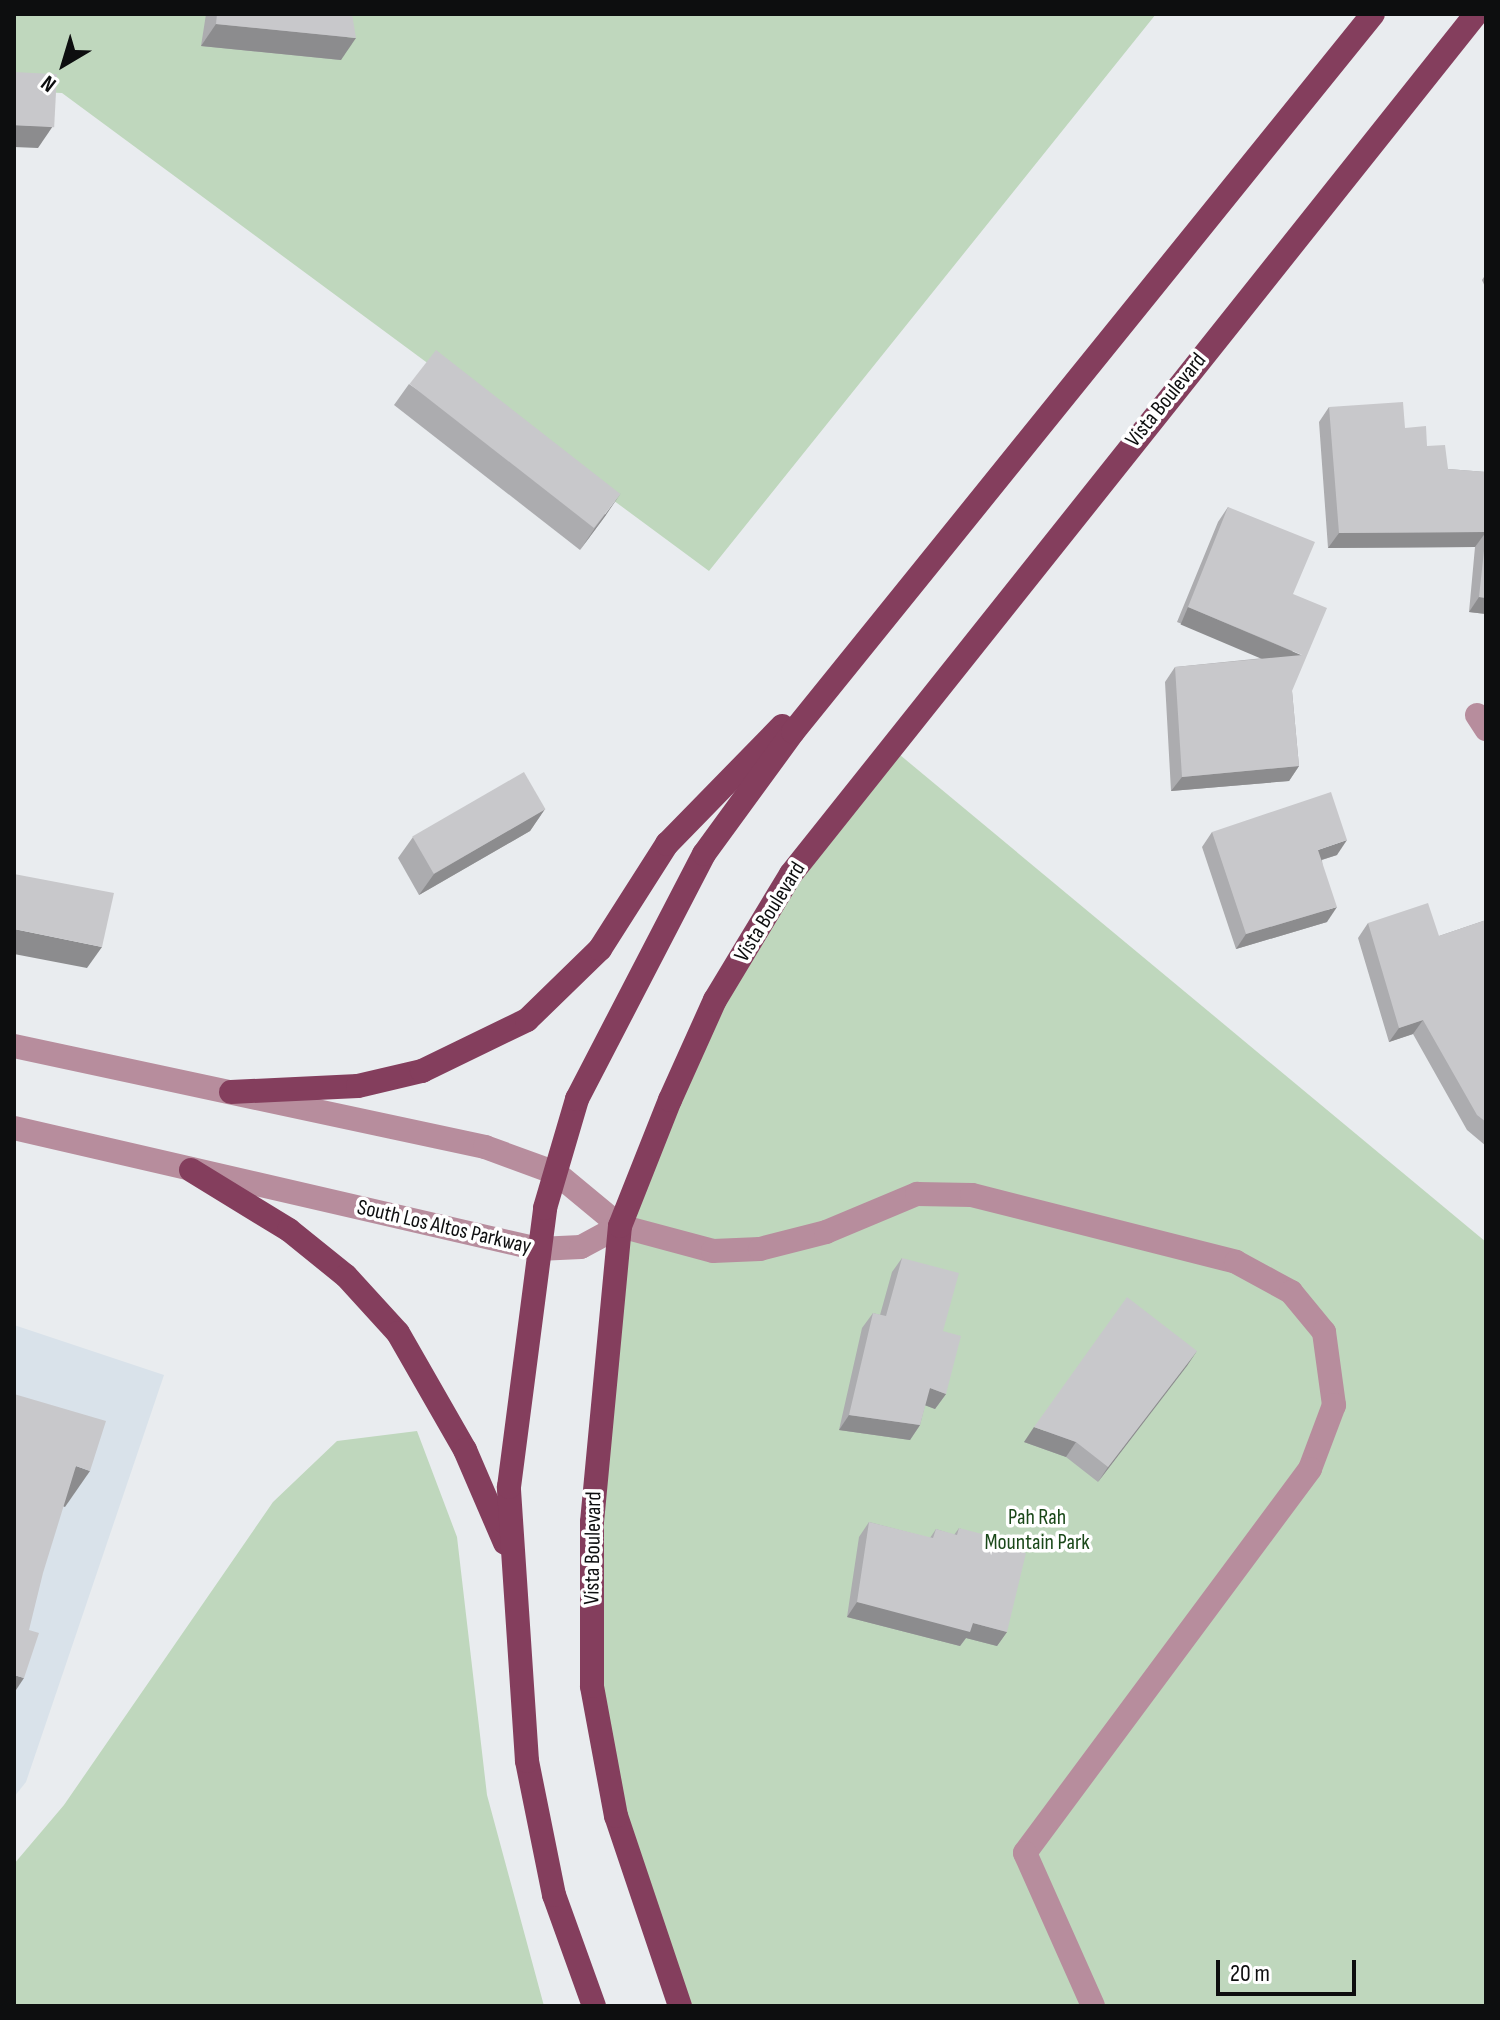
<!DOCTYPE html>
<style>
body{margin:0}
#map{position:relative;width:1500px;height:2020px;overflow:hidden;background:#e9ecef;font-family:"Sofia Sans Condensed",sans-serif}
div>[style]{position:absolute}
.built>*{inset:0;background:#d9e2ea}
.green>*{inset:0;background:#bfd7bd}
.minor>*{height:24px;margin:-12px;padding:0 12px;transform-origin:12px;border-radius:12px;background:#b78d9d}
.major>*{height:24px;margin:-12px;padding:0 12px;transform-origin:12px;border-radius:12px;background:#843e5d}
.wall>*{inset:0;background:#acacaf}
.shaded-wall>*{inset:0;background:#8c8c8e;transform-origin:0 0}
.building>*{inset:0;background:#c8c8cb;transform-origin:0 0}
span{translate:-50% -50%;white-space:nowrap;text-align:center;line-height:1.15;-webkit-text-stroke:7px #fff;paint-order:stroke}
.street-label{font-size:22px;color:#0d0e0f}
.park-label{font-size:22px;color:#1a4819}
.frame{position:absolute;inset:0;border:16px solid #0d0e0f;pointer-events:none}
.north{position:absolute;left:24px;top:24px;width:80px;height:80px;-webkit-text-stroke:6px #fff;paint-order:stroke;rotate:218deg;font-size:22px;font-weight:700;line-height:32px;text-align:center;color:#0d0e0f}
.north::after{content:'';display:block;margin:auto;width:28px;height:36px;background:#0d0e0f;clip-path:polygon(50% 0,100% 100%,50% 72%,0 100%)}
.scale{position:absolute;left:1216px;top:1960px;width:140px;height:36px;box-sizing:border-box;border:4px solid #0d0e0f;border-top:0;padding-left:10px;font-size:24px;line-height:28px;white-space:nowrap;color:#0d0e0f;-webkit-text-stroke:6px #fff;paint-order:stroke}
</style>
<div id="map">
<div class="built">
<div style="clip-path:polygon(14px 1325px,164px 1375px,26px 1782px,14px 1797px)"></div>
</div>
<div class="green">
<div style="clip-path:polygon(14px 14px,1156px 14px,709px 571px,62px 93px,14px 91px)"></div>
<div style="clip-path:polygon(888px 745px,1486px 1242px,1486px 2006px,687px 2006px,643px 1889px,593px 1660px,610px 1296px,694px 1022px)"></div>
<div style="clip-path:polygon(417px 1431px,457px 1537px,487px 1795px,544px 2006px,14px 2006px,14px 1864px,64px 1805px,273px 1502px,337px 1441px)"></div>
</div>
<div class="minor">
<div style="left:1477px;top:715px;width:17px;rotate:57deg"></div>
<div style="left:14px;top:1046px;width:482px;rotate:12.1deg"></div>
<div style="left:485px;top:1147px;width:76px;rotate:20.1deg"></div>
<div style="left:556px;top:1173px;width:83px;rotate:39.6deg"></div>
<div style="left:14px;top:1128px;width:538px;rotate:13deg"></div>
<div style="left:538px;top:1249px;width:43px;rotate:-2.7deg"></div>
<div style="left:581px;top:1247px;width:44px;rotate:-28.3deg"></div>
<div style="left:620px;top:1226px;width:96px;rotate:15deg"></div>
<div style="left:713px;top:1251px;width:47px;rotate:-2.4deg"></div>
<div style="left:760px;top:1249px;width:68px;rotate:-14.4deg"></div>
<div style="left:826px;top:1232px;width:99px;rotate:-22.7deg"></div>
<div style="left:917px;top:1194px;width:55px;rotate:1deg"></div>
<div style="left:972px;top:1195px;width:272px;rotate:14.2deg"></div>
<div style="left:1236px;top:1262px;width:63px;rotate:28.6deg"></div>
<div style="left:1291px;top:1292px;width:52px;rotate:50.5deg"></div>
<div style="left:1324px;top:1332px;width:74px;rotate:82.2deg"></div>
<div style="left:1334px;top:1405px;width:68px;rotate:110.6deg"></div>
<div style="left:1310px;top:1469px;width:478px;rotate:126.6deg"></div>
<div style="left:1025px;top:1853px;width:167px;rotate:66deg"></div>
</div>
<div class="major">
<div style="left:231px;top:1092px;width:127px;rotate:-2.7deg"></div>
<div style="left:358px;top:1086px;width:66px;rotate:-13.2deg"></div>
<div style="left:422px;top:1071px;width:117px;rotate:-25.9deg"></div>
<div style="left:527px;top:1020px;width:102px;rotate:-44.2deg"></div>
<div style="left:600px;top:949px;width:125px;rotate:-57.5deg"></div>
<div style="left:667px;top:844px;width:165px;rotate:-45.7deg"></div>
<div style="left:191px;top:1170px;width:115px;rotate:31.5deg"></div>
<div style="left:289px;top:1230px;width:73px;rotate:38.9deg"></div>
<div style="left:346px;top:1276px;width:77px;rotate:47.6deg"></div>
<div style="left:398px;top:1333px;width:135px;rotate:60.2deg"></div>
<div style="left:465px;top:1450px;width:101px;rotate:66.7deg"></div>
<div style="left:594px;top:2006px;width:118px;rotate:-109.8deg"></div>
<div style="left:554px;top:1895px;width:137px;rotate:-101.4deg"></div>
<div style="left:527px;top:1761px;width:275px;rotate:-93.8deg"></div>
<div style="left:509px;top:1487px;width:281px;rotate:-82.6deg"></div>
<div style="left:545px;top:1208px;width:114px;rotate:-73.6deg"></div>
<div style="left:577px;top:1099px;width:276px;rotate:-62.6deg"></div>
<div style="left:704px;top:854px;width:151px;rotate:-53.9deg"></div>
<div style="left:793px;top:732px;width:923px;rotate:-51.07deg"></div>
<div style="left:680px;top:2006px;width:200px;rotate:-108.6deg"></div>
<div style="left:616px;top:1816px;width:132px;rotate:-100.5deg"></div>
<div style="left:592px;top:1686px;width:164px;rotate:-90deg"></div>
<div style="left:592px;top:1522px;width:297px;rotate:-84.6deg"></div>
<div style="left:620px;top:1226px;width:136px;rotate:-68.4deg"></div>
<div style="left:670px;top:1100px;width:110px;rotate:-65.8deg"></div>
<div style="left:715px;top:1000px;width:147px;rotate:-58.9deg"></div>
<div style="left:791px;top:874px;width:1099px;rotate:-51.46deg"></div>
</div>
<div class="wall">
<div style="clip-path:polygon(206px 14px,352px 14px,341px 60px,201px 46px)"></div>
<div style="clip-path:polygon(1486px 274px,1486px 289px,1482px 280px)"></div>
<div style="clip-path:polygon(409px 384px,606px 515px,580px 550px,394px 405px)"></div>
<div style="clip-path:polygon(1329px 407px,1405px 428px,1427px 446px,1448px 469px,1486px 472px,1486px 614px,1469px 612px,1475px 547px,1328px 548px,1319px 422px)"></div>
<div style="clip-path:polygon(1228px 507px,1293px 594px,1292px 691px,1299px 766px,1289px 781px,1171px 791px,1165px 682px,1175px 667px,1264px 658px,1177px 622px,1218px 522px)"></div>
<div style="clip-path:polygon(545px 809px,530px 831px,419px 895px,398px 858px,413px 837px)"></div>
<div style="clip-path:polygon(1212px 832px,1337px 855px,1322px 860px,1327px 922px,1236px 949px,1202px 847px)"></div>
<div style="clip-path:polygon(1486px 920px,1486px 1146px,1467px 1130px,1413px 1034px,1389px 1042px,1358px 938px,1368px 923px,1439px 936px)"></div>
<div style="clip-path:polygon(902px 1258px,943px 1331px,946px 1394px,935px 1409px,925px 1405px,920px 1425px,910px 1440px,839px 1430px,862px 1328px,873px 1313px,880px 1315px,892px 1272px)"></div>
<div style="clip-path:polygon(1197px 1351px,1098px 1482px,1066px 1457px,1024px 1442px)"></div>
<div style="clip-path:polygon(869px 1522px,930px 1538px,936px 1529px,954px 1535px,959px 1528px,1003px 1547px,1007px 1632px,997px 1646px,966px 1638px,960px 1646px,847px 1617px,859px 1537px)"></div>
</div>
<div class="shaded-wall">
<div style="clip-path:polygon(216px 24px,356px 38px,341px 60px,201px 46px)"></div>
<div style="clip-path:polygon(14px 125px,53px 126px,38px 148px,14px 147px)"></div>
<div style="clip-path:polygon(621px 493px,606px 515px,580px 550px,595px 528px)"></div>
<div style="clip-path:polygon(1486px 532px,1475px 547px,1328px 548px,1339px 533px)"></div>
<div style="clip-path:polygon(1479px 597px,1486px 598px,1486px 614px,1469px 612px)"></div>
<div style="left:1188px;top:607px;width:124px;height:19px;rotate:23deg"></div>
<div style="clip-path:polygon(1299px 766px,1289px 781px,1171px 791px,1182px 777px)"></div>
<div style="clip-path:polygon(545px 809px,530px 831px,419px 895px,434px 874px)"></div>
<div style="clip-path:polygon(1347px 840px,1337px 855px,1308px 864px,1318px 850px)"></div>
<div style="clip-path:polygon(1337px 907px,1327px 922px,1236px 949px,1246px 934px)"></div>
<div style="clip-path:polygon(14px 929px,102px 947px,87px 968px,14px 954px)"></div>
<div style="clip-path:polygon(1423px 1020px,1413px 1034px,1389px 1042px,1399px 1028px)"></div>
<div style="clip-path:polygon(1197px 1351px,1187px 1366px,1098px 1482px,1108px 1467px)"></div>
<div style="clip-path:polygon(930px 1388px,946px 1394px,935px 1409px,919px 1403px)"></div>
<div style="clip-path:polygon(849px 1415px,920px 1425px,910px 1440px,839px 1430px)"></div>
<div style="clip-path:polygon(1034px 1427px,1076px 1442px,1066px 1457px,1024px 1442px)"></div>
<div style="clip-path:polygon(76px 1466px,90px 1471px,65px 1507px,51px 1502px)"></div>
<div style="clip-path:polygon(857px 1602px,973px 1623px,1007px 1632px,997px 1646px,966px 1638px,960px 1646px,847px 1617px)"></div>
<div style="clip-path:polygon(14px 1675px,24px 1678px,14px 1693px)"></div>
</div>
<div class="building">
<div style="clip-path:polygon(217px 14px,352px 14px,356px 38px,216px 24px)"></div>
<div style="left:14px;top:72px;width:43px;height:53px;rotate:3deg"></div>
<div style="left:436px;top:350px;width:234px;height:43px;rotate:38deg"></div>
<div style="clip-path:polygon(1403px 402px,1405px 428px,1426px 426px,1427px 446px,1445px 445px,1448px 469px,1486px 472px,1486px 598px,1479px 597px,1486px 532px,1339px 533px,1329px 407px)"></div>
<div style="clip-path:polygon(1228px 507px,1315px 542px,1293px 594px,1327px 608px,1292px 691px,1299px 766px,1182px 777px,1175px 667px,1302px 655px,1188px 607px)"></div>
<div style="left:524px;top:772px;width:43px;height:129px;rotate:60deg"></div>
<div style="clip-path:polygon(1331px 792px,1347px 840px,1318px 850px,1337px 907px,1246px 934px,1212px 832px)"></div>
<div style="clip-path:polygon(14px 874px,114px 893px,102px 947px,14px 929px)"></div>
<div style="clip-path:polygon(1428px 903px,1439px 936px,1486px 920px,1486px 1122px,1477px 1115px,1423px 1020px,1399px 1028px,1368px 923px)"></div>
<div style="clip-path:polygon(902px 1258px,959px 1273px,943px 1331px,961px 1336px,946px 1394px,930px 1388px,920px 1425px,849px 1415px,873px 1313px,886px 1316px)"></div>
<div style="clip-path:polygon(1127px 1297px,1197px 1351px,1108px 1467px,1076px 1442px,1034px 1427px)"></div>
<div style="clip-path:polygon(14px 1394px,106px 1421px,90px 1471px,76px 1466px,43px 1573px,29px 1630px,39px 1633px,24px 1678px,14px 1675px)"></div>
<div style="clip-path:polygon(869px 1522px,933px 1538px,936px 1529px,957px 1535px,959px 1528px,1005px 1540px,1003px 1547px,1026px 1553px,1007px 1632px,973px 1623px,970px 1632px,857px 1602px)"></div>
</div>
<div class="street-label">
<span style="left:1166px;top:400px;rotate:-51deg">Vista Boulevard</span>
<span style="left:770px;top:912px;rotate:-58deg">Vista Boulevard</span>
<span style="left:444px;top:1227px;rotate:13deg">South Los Altos Parkway</span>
<span style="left:593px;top:1548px;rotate:-89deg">Vista Boulevard</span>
</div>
<div class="park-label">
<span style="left:1037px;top:1530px">Pah Rah<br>Mountain Park</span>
</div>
<div class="frame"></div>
<div class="north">N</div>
<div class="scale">20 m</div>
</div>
